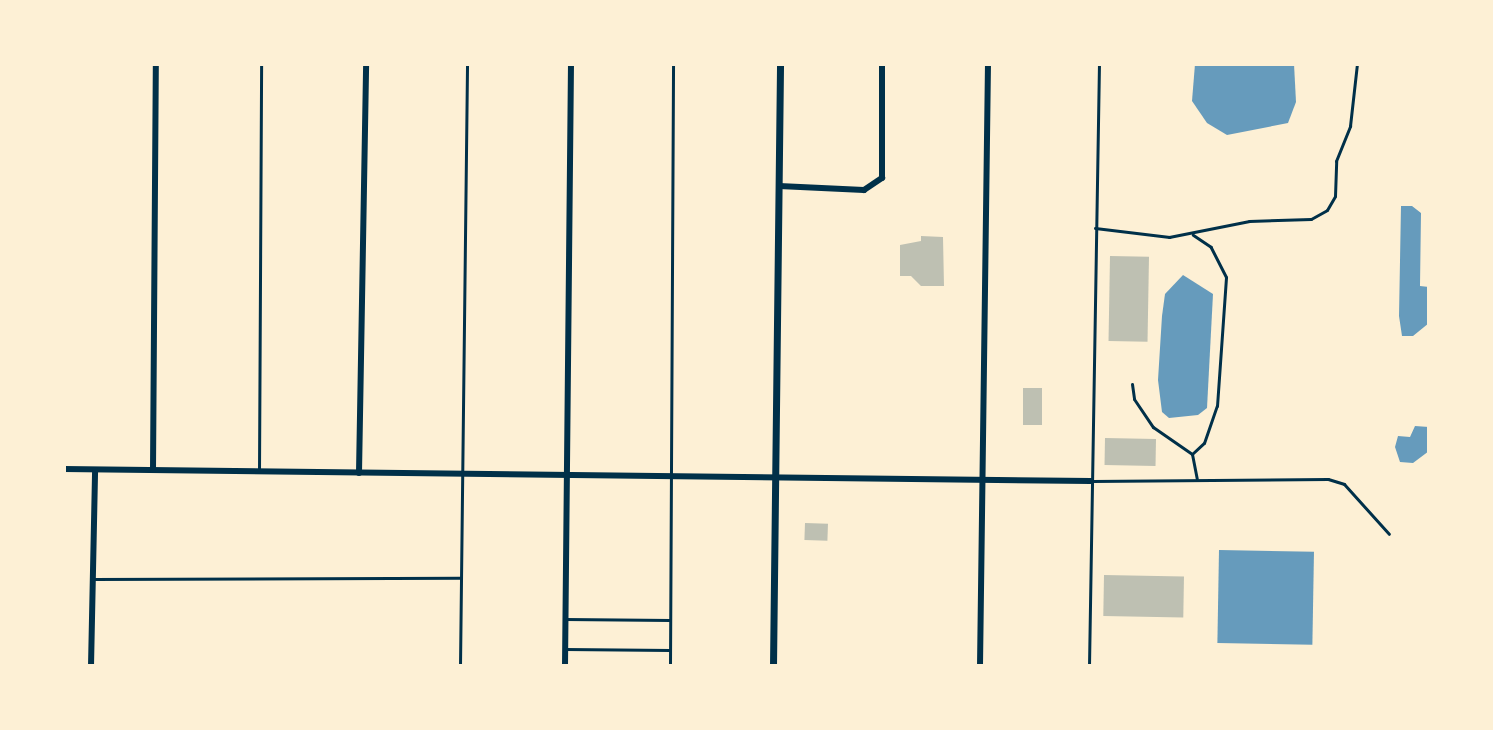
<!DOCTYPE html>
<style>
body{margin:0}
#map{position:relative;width:1493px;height:730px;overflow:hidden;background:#fdf0d5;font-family:"DM Sans",sans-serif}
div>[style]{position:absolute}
.water>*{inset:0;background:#669bbc;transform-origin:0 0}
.building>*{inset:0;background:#bec0b2;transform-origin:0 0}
.service>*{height:3px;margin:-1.5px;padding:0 1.5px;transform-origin:1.5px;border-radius:1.5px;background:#003049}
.minor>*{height:6px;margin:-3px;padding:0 3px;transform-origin:3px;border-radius:3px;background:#003049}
.tertiary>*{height:7px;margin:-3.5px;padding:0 3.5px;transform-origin:3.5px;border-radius:3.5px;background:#003049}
span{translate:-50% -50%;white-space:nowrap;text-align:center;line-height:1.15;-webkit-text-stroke:6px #fdf0d5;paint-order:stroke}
.frame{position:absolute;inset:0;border:66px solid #fdf0d5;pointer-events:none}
</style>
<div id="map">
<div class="water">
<div style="clip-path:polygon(1195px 64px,1294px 64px,1296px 102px,1288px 123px,1227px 135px,1207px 123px,1192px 101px)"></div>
<div style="clip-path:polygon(1401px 206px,1412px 206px,1421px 213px,1420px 286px,1429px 287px,1429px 323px,1413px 336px,1402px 336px,1399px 316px)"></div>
<div style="clip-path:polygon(1183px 275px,1213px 294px,1207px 408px,1198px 415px,1169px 418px,1162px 412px,1158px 380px,1162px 316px,1165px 294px)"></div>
<div style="clip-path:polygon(1415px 426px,1429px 427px,1429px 451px,1413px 463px,1400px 462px,1395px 447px,1398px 436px,1410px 437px)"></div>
<div style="left:1219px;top:550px;width:95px;height:93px;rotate:1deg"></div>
</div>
<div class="building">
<div style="clip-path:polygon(921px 236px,943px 237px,944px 286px,921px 286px,911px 276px,900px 276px,900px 245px,921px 241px)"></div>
<div style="left:1110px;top:256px;width:39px;height:85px;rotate:1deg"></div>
<div style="left:1023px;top:388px;width:19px;height:37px"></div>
<div style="left:1105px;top:438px;width:51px;height:27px;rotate:1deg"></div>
<div style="left:805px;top:523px;width:23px;height:17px;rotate:2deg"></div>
<div style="left:1104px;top:575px;width:80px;height:41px;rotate:1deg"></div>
</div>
<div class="service">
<div style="left:1095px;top:228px;width:75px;rotate:6.9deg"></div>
<div style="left:1169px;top:237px;width:82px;rotate:-11.3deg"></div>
<div style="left:1249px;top:221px;width:62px;rotate:-1.8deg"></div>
<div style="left:1311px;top:219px;width:18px;rotate:-29deg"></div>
<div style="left:1327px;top:210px;width:16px;rotate:-60deg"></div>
<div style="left:1335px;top:196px;width:35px;rotate:-88deg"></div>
<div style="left:1336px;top:161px;width:38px;rotate:-68deg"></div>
<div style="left:1350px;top:126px;width:62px;rotate:-83.6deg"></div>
<div style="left:1132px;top:384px;width:15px;rotate:82deg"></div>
<div style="left:1134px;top:399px;width:34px;rotate:56deg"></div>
<div style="left:1153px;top:427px;width:47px;rotate:34.7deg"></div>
<div style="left:1192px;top:454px;width:25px;rotate:79deg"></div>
<div style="left:1192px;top:454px;width:16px;rotate:-43deg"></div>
<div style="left:1204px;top:443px;width:39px;rotate:-71deg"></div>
<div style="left:1217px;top:406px;width:129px;rotate:-86deg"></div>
<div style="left:1226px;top:277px;width:34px;rotate:-117deg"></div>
<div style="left:1211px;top:247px;width:22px;rotate:-146deg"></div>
<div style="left:259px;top:471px;width:407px;rotate:-89.7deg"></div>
<div style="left:1092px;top:481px;width:236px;rotate:-0.5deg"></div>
<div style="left:1328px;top:479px;width:17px;rotate:17deg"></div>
<div style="left:1344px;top:484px;width:67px;rotate:48deg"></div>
<div style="left:93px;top:579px;width:368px;rotate:-0.2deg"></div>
<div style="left:565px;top:619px;width:105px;rotate:0.5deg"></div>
<div style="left:565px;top:649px;width:105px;rotate:0.5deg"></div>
<div style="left:460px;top:666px;width:602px;rotate:-89.33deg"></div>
<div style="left:670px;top:666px;width:602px;rotate:-89.71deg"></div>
<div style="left:1089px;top:666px;width:602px;rotate:-89.05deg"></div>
</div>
<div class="minor">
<div style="left:779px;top:186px;width:85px;rotate:2.7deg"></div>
<div style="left:864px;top:190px;width:22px;rotate:-34deg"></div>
<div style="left:882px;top:178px;width:114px;rotate:-90deg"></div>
<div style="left:64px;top:469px;width:1027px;rotate:0.67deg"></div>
<div style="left:153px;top:470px;width:406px;rotate:-89.6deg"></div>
<div style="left:359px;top:473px;width:409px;rotate:-89deg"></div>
<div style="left:91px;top:666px;width:196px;rotate:-88.8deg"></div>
<div style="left:565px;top:666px;width:602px;rotate:-89.43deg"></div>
<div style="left:980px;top:666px;width:602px;rotate:-89.24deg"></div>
</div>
<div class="tertiary">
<div style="left:773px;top:666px;width:602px;rotate:-89.33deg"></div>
</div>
<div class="frame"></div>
</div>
